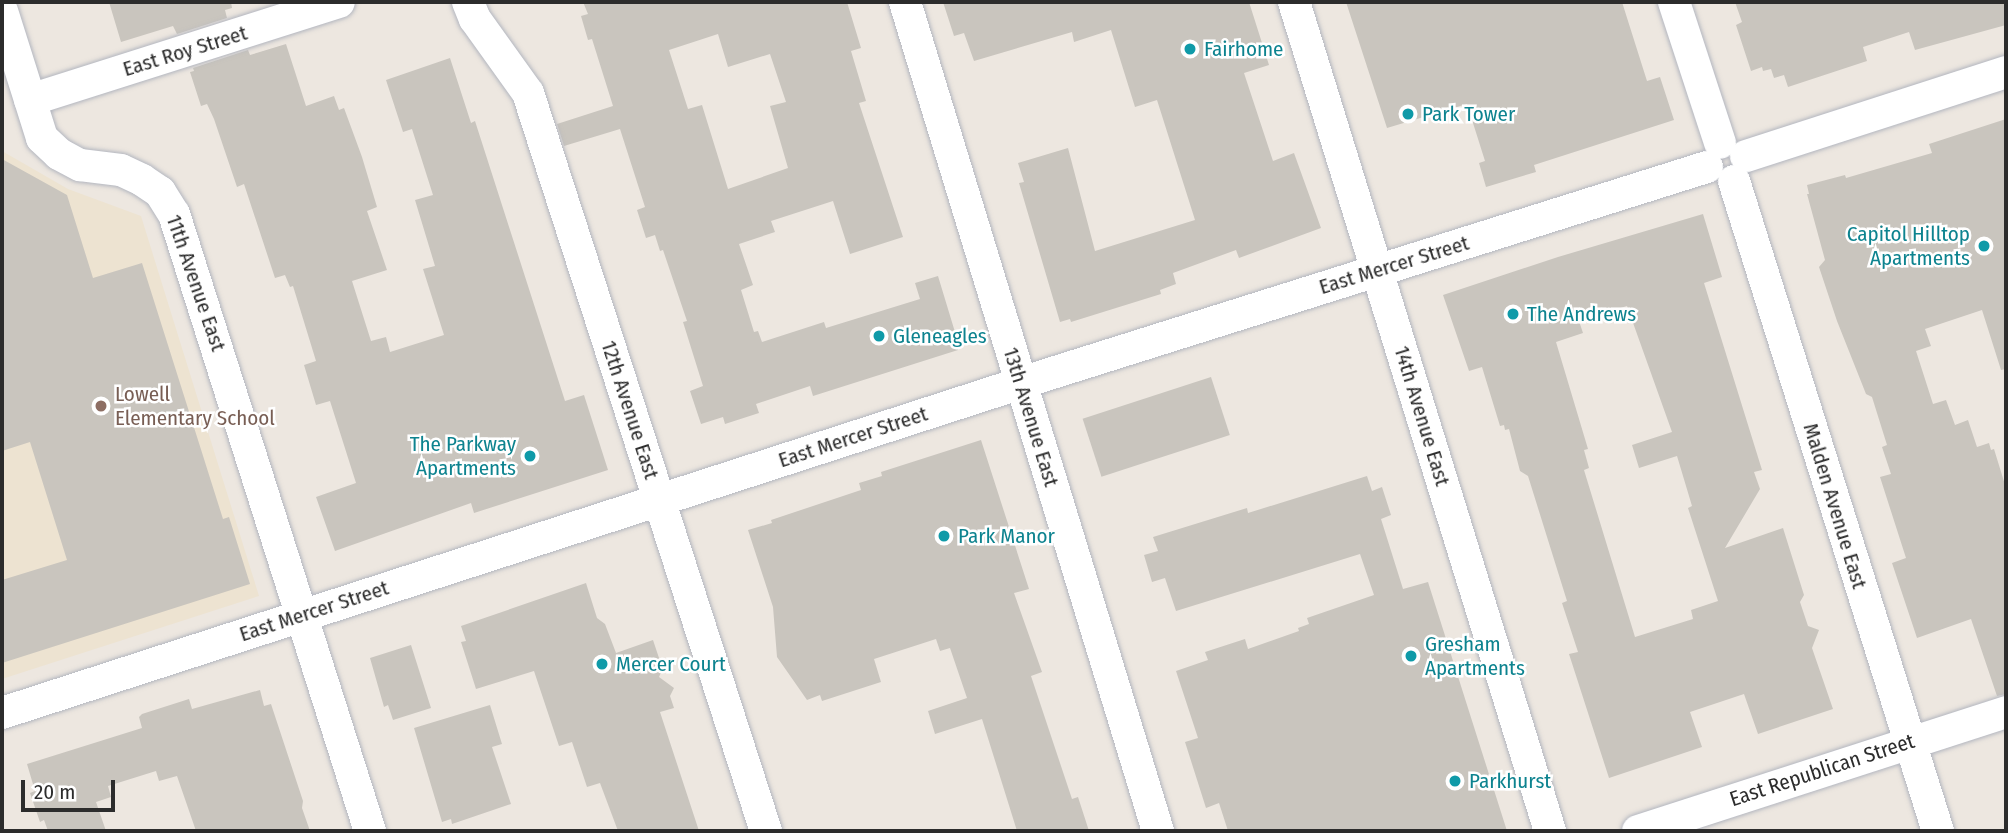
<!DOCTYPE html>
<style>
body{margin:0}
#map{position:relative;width:2008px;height:833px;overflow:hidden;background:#ede7e0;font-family:"Fira Sans Condensed",sans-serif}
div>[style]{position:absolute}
.education>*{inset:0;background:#ede3d1}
.building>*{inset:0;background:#c9c5be;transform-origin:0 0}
.roads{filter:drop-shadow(0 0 2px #b3b6bf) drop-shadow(0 0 2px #b3b6bf)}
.minor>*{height:32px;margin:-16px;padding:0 16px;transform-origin:16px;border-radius:16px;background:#fff}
.dots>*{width:19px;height:19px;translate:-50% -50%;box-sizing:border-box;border:4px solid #fff;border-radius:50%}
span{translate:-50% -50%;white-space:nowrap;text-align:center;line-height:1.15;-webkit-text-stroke:5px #fff;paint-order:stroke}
.culture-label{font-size:21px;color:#0d838f}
.left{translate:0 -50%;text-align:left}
.right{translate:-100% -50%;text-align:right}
.street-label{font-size:21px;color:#2c2c2c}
.education-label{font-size:21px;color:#785e54}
.frame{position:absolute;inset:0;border:4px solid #2c2c2c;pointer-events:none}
.scale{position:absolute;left:21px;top:780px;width:94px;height:32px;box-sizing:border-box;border:4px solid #2c2c2c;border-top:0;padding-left:9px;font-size:21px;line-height:24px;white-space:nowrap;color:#2c2c2c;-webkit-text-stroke:5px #fff;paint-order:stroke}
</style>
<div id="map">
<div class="education">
<div style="clip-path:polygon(2px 151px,68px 189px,141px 216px,259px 596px,2px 679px)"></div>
</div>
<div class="building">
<div style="clip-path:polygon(109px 2px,231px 2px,232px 8px,225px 10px,227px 18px,177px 34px,173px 26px,121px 42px)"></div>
<div style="clip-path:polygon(evenodd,583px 2px,847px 2px,861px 48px,851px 51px,866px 101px,859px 103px,903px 237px,850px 254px,833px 201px,771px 221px,775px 232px,739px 244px,753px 285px,741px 290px,754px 332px,758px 331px,762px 342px,824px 322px,826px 328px,920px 299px,915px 283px,938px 276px,958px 342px,958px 350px,813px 396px,810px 386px,756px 404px,759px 413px,725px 424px,723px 417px,701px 424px,690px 391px,703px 386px,683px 322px,687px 321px,663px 250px,660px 251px,655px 235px,646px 238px,637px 210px,645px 207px,620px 129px,564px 146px,557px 124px,613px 106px,592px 39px,588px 40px,581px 16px,588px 14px,583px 2px,718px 34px,728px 67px,770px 54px,786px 102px,770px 106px,788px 168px,728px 189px,702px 105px,688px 109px,669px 50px,718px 34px)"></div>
<div style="clip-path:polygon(943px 2px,1249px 2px,1269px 65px,1244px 73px,1273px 161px,1294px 153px,1321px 228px,1239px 258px,1236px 250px,1173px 273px,1176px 284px,1160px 290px,1161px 294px,1071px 322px,1070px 319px,1060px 322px,1019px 183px,1024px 182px,1018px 163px,1068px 148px,1095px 251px,1195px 220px,1157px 100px,1135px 107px,1111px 30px,1074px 42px,1072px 32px,974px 61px,964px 33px,954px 36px)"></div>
<div style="clip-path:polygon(1346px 2px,1622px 2px,1647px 81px,1660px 77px,1674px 120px,1534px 165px,1536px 172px,1486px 187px,1479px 163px,1485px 161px,1467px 104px,1387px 128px)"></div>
<div style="clip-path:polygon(1735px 2px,2006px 2px,2006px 25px,1915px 50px,1909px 32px,1863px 47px,1867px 61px,1788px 87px,1784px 75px,1774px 78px,1771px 69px,1763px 71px,1762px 67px,1751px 71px,1736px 25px,1742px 22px)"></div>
<div style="clip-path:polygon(286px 44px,306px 106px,334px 96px,339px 110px,344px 108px,362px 157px,377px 207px,367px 211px,387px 270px,352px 281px,371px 341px,386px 337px,390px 352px,444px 335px,423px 269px,435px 266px,415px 200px,433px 195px,412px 129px,403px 132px,386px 80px,450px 58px,471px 123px,475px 121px,565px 401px,584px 395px,608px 470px,474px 513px,471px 503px,335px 551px,316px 497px,356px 483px,330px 401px,316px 405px,304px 365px,316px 361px,293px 286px,290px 287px,285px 275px,275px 278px,244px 184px,237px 187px,214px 119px,207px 104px,201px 106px,190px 72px,194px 71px,193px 68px,248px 50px,250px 55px)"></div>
<div style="clip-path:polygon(2006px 119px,2006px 369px,2001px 370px,1982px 310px,1925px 329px,1931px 346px,1916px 351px,1933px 404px,1946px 400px,1955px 425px,1968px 420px,1977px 447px,1989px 443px,1991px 450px,1994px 449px,2006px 488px,2006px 694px,1997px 696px,1971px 619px,1917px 638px,1892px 563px,1906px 558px,1880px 477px,1891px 474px,1882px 447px,1887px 445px,1872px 397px,1866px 394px,1837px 321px,1819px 267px,1825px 260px,1807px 194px,1809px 194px,1807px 185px,1845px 175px,1846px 178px,1932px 153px,1929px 144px)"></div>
<div style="clip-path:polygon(2px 159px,67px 195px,93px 278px,142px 263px,223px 519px,229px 517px,250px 584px,2px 663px,2px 580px,67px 560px,30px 442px,2px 451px)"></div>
<div style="clip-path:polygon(evenodd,1703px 214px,1722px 277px,1704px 283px,1762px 470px,1754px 472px,1760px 489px,1725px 548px,1783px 528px,1804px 595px,1800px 602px,1808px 626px,1819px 630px,1812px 648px,1833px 709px,1758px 734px,1744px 694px,1690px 712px,1702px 747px,1609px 778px,1569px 654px,1578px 652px,1562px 603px,1567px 601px,1528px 476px,1520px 471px,1509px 429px,1505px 430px,1504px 425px,1500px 426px,1482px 367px,1469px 371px,1443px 295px,1558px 257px,1703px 214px,1627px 306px,1672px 432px,1632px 445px,1639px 468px,1677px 456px,1692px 506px,1688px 508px,1718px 601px,1691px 610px,1693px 619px,1635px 637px,1584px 470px,1589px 468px,1584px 450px,1588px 449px,1556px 342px,1583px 333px,1579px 321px,1627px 306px)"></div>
<div style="left:1211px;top:377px;width:61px;height:135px;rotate:72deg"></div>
<div style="clip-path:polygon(981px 440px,1029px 589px,1014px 593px,1042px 672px,1031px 676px,1072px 799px,1078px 797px,1089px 831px,1017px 831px,982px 719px,935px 734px,928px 711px,967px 698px,950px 648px,940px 651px,936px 639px,874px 659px,881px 682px,822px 701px,820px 695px,807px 700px,777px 657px,773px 607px,748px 530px,772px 523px,771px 520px,861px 490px,859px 483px,882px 476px,881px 472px)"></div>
<div style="clip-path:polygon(1367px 476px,1372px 491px,1382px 487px,1391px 515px,1381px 519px,1403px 589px,1428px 582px,1507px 831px,1228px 831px,1219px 803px,1206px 808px,1185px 742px,1198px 738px,1176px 671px,1208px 660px,1205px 652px,1245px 639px,1248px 649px,1299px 631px,1298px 628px,1309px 624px,1307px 618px,1374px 595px,1360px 554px,1176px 611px,1165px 578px,1152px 582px,1144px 555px,1158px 551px,1153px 537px,1247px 508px,1248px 513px)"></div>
<div style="clip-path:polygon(586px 583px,597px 618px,605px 624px,616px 653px,653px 640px,659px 658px,665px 663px,659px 677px,674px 688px,670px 696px,674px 708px,660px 712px,699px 831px,618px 831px,600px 783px,587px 787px,572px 742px,559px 746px,534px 671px,476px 689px,461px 642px,466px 641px,461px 626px)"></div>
<div style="clip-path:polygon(411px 645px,431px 708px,393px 720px,388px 705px,384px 707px,370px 658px)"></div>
<div style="clip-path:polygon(260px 690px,264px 706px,271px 704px,303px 801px,302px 808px,310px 831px,196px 831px,177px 776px,159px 781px,156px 771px,108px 786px,111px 797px,96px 802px,106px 831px,48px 831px,44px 820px,40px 822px,30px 793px,35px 791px,27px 764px,142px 728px,139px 717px,142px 714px,189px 699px,192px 709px)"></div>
<div style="clip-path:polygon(490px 705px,502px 744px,492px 747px,511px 804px,452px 824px,451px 819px,442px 822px,414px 728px)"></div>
</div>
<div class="roads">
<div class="minor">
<div style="left:468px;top:2px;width:18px;rotate:68deg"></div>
<div style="left:475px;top:19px;width:91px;rotate:54.4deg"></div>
<div style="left:528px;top:93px;width:775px;rotate:72.13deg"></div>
<div style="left:905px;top:2px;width:867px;rotate:73.03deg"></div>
<div style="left:1294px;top:2px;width:868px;rotate:72.84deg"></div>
<div style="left:1674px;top:2px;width:148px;rotate:71.9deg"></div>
<div style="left:2px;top:11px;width:133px;rotate:72.5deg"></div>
<div style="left:42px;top:138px;width:23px;rotate:43deg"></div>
<div style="left:59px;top:154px;width:24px;rotate:28deg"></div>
<div style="left:80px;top:165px;width:41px;rotate:7deg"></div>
<div style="left:121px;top:170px;width:23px;rotate:25deg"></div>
<div style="left:142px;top:180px;width:22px;rotate:34deg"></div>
<div style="left:160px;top:192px;width:26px;rotate:58deg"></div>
<div style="left:174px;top:214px;width:647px;rotate:72.38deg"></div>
<div style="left:30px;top:100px;width:324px;rotate:-17.6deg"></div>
<div style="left:1746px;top:156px;width:273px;rotate:-17.9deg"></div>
<div style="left:1734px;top:181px;width:681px;rotate:72.58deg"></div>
<div style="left:2px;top:713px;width:1097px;rotate:-17.94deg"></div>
<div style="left:1046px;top:375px;width:693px;rotate:-17.47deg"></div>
<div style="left:1638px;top:831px;width:387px;rotate:-17.9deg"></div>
</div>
</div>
<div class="dots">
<div style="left:1190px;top:49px;background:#0f9aa8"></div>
<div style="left:1408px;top:114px;background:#0f9aa8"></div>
<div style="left:1984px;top:246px;background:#0f9aa8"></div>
<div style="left:1513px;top:314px;background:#0f9aa8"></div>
<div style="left:879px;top:336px;background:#0f9aa8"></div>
<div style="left:101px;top:406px;background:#8d6e63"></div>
<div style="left:530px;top:456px;background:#0f9aa8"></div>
<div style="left:944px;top:536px;background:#0f9aa8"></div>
<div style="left:1411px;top:656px;background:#0f9aa8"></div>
<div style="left:602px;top:664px;background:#0f9aa8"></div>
<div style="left:1455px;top:781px;background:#0f9aa8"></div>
</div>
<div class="culture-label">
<span class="left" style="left:1204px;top:49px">Fairhome</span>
<span class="left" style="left:1422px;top:114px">Park Tower</span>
<span class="right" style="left:1970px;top:246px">Capitol Hilltop<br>Apartments</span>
<span class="left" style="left:1527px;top:314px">The Andrews</span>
<span class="left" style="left:893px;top:336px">Gleneagles</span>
<span class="right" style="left:516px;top:456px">The Parkway<br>Apartments</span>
<span class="left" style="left:958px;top:536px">Park Manor</span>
<span class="left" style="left:1425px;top:656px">Gresham<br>Apartments</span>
<span class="left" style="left:616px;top:664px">Mercer Court</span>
<span class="left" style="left:1469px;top:781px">Parkhurst</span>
</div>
<div class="street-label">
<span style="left:185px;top:51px;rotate:-17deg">East Roy Street</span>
<span style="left:1394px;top:265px;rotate:-17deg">East Mercer Street</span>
<span style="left:196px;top:283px;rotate:71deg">11th Avenue East</span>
<span style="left:630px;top:410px;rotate:72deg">12th Avenue East</span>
<span style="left:1422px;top:416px;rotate:73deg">14th Avenue East</span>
<span style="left:1031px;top:417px;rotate:73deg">13th Avenue East</span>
<span style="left:853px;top:437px;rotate:-18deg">East Mercer Street</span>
<span style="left:1835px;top:506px;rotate:73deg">Malden Avenue East</span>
<span style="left:314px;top:611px;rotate:-18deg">East Mercer Street</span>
<span style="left:1822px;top:770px;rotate:-18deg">East Republican Street</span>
</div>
<div class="education-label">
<span class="left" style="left:115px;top:406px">Lowell<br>Elementary School</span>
</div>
<div class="frame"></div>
<div class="scale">20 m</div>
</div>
